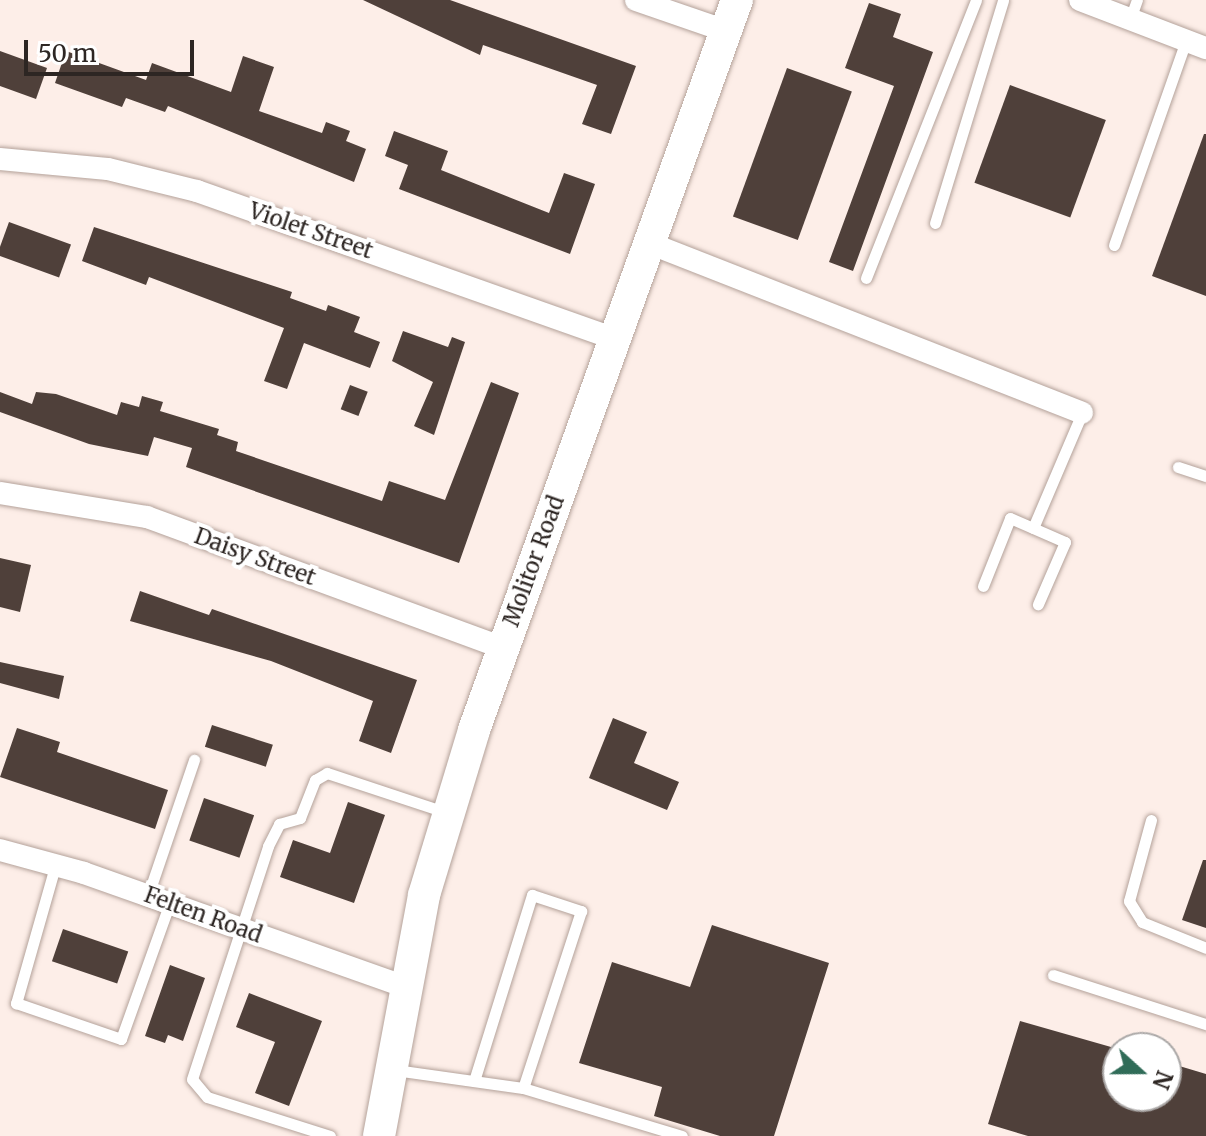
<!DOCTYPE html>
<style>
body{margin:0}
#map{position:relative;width:1206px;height:1136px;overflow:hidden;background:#fdeee8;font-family:Merriweather,serif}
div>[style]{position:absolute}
.building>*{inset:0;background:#4f403a;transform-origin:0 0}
.roads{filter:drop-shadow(0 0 2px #b4a29a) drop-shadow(0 0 2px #b4a29a)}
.lane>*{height:11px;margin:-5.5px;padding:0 5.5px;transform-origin:5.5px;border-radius:5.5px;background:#fff}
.street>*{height:22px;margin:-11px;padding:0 11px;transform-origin:11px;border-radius:11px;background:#fff}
.secondary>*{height:32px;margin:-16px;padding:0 16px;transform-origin:16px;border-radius:16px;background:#fff}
span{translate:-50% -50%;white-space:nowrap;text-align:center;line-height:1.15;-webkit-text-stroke:8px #fff;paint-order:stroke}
.street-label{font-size:22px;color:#2d2623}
.north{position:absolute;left:1102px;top:1032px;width:80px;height:80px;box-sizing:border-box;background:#fff;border:2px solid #aba8a7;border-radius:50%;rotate:111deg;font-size:22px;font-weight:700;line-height:32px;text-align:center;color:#2d2623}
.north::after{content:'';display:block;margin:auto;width:28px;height:36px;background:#306c58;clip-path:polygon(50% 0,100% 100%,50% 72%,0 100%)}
.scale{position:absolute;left:24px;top:40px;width:170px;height:36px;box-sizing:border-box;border:4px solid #2d2623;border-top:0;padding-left:10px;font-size:24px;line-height:28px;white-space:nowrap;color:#2d2623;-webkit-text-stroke:6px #fff;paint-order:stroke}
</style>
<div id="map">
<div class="building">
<div style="clip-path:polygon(363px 0,450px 0,636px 66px,611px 134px,582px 124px,597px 85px,483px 45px,480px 55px)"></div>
<div style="clip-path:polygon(869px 3px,901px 14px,893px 37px,933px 52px,853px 271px,829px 262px,894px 86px,845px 68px)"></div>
<div style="clip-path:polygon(0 51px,47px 68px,36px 99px,0 86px)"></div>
<div style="clip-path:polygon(66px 51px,146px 80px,152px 63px,231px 92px,243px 56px,274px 67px,259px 111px,322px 133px,326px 122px,350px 131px,346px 141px,366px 149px,354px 182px,168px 106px,165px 112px,126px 98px,122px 107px,55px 83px)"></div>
<div style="left:787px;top:68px;width:69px;height:158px;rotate:20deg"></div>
<div style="left:1010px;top:85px;width:102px;height:104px;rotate:20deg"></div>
<div style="clip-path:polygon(394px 131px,448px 151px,441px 170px,549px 213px,564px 173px,595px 184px,570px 254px,399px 189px,408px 165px,385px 156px)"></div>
<div style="clip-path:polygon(1204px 134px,1206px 134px,1206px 296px,1152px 276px)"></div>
<div style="left:9px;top:222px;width:66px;height:35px;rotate:20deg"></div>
<div style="clip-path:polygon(94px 227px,292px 292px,290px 298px,326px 311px,328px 305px,360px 317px,354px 332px,380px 342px,370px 368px,304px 343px,287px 389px,264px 381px,284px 328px,149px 277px,146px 285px,82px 261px)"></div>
<div style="clip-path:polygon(403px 331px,448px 347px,452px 337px,465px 342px,434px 435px,414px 426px,433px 382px,392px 361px)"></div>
<div style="clip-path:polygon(491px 382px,519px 393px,459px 563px,186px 467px,192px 448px,154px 437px,148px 456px,89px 444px,0 412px,0 392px,32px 404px,36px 392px,56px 394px,117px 415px,121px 402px,139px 407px,142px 396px,163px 402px,160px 411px,219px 429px,217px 435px,238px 442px,236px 451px,382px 501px,389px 481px,445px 500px)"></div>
<div style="left:350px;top:385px;width:19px;height:26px;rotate:21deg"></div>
<div style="clip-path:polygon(0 558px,31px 565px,20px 612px,0 607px)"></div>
<div style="clip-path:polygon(140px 591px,209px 615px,212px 609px,417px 680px,391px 753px,359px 741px,373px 701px,271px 661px,130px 621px)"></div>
<div style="clip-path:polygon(0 662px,64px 676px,59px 699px,0 683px)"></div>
<div style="clip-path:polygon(613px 718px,647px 732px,634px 763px,679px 782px,667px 810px,589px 778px)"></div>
<div style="left:212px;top:725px;width:64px;height:23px;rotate:18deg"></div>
<div style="clip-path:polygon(17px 728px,60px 742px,57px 752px,168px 790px,155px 829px,0 777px)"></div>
<div style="left:204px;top:798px;width:53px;height:45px;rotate:19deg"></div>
<div style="clip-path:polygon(348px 802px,385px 815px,354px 903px,280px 877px,293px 840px,330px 853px)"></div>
<div style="clip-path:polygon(1203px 860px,1206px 860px,1206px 928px,1182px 920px)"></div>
<div style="clip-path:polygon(712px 925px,829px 963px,774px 1136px,720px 1136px,654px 1116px,662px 1087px,579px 1063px,612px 962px,690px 987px)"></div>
<div style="left:63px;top:929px;width:69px;height:34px;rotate:19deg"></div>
<div style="clip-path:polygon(170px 965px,205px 978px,183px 1041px,168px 1035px,165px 1043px,145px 1036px)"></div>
<div style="clip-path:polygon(249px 993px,322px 1021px,289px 1106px,255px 1093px,275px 1042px,236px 1027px)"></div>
<div style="clip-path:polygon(1020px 1021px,1118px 1049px,1118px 1096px,1166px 1096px,1166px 1062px,1206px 1074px,1206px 1136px,1028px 1136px,988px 1124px)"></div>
</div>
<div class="roads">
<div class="lane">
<div style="left:1130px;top:19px;width:20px;rotate:-70deg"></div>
<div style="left:935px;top:223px;width:233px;rotate:-73deg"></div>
<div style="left:1114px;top:245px;width:217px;rotate:-70.6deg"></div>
<div style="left:866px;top:278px;width:299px;rotate:-68.4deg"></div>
<div style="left:1178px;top:467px;width:29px;rotate:18deg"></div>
<div style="left:1033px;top:528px;width:125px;rotate:-66.9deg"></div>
<div style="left:983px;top:586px;width:73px;rotate:-68.3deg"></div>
<div style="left:1010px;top:518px;width:60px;rotate:23.6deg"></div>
<div style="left:1065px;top:542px;width:68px;rotate:113.5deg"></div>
<div style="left:1151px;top:820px;width:84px;rotate:105.2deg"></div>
<div style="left:1129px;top:901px;width:25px;rotate:58deg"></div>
<div style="left:1142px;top:922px;width:69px;rotate:22.1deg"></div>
<div style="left:56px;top:863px;width:146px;rotate:105.9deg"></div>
<div style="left:16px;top:1003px;width:111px;rotate:18.9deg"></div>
<div style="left:121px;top:1039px;width:145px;rotate:-70.3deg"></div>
<div style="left:148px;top:895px;width:143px;rotate:-71.2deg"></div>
<div style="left:1053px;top:975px;width:161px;rotate:17.8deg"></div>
<div style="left:395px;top:1070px;width:129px;rotate:8deg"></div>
<div style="left:523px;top:1088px;width:166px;rotate:16.8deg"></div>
<div style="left:474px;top:1081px;width:195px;rotate:-72.7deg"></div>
<div style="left:532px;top:895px;width:52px;rotate:18.1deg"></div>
<div style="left:581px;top:911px;width:186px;rotate:108.1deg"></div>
<div style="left:330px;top:1136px;width:129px;rotate:-162.4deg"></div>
<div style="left:207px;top:1097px;width:23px;rotate:-130deg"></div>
<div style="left:192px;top:1079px;width:245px;rotate:-71.9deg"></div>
<div style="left:268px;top:846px;width:25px;rotate:-63deg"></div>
<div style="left:279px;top:824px;width:22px;rotate:-16deg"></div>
<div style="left:300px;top:818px;width:41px;rotate:-68.5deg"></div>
<div style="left:315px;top:780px;width:14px;rotate:-30deg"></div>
<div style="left:327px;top:773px;width:127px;rotate:18.3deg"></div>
</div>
<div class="street">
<div style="left:636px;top:0;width:95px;rotate:19deg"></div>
<div style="left:1080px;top:0;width:135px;rotate:20.9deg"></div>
<div style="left:0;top:159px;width:108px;rotate:5.3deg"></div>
<div style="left:108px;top:169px;width:92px;rotate:13.9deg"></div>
<div style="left:197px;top:191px;width:442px;rotate:19.5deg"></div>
<div style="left:649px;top:243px;width:465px;rotate:21.4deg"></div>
<div style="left:0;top:493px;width:149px;rotate:9.3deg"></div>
<div style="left:147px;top:517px;width:379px;rotate:20.2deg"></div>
<div style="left:0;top:850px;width:87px;rotate:15.3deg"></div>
<div style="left:84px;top:873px;width:338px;rotate:19.5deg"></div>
</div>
<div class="secondary">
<div style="left:379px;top:1136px;width:245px;rotate:-79.4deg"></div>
<div style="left:424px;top:895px;width:172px;rotate:-73.1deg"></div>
<div style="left:474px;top:730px;width:776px;rotate:-70.19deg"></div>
</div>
</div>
<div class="street-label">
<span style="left:311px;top:231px;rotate:19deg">Violet Street</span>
<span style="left:255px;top:557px;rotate:20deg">Daisy Street</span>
<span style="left:534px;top:561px;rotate:-70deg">Molitor Road</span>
<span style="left:203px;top:915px;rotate:20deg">Felten Road</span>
</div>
<div class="north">N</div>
<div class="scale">50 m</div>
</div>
